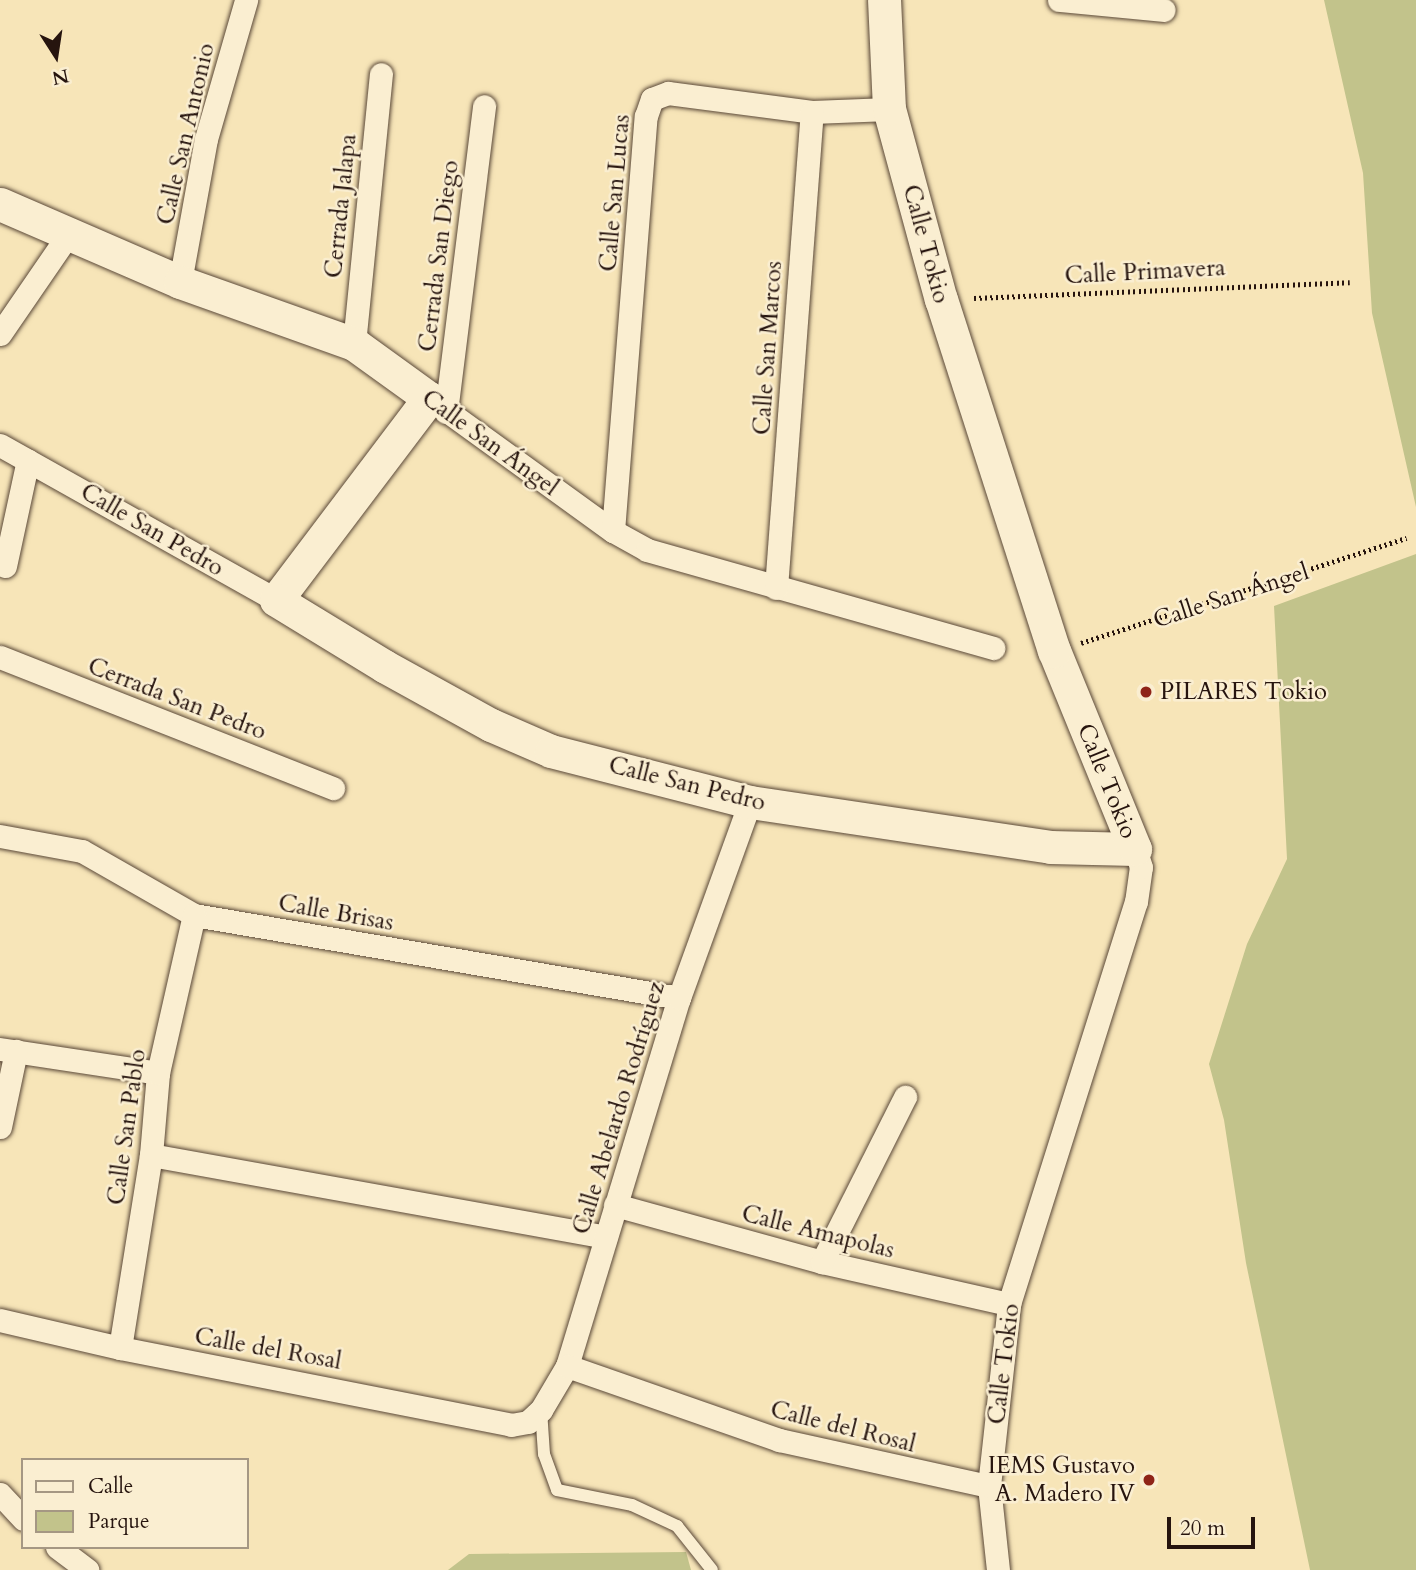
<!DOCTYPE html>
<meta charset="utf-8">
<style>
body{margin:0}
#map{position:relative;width:1416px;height:1570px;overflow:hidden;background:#f7e5b8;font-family:Cardo,serif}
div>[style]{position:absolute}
.green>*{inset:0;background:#c2c38b}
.path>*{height:4.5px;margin-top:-2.25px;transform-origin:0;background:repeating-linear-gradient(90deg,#26140e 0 2px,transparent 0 5.5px)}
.roads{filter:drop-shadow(0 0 2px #5a4838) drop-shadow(0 0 2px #5a4838)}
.lane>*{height:12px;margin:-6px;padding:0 6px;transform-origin:6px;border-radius:6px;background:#faeed1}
.street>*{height:23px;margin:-11.5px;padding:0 11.5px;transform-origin:11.5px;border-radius:11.5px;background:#faeed1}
.secondary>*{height:33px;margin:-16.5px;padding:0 16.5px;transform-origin:16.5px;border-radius:16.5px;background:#faeed1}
.dots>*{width:19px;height:19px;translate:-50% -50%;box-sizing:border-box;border:4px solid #faeed1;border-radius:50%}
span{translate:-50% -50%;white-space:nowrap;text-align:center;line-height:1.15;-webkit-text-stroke:5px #faeed1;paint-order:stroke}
.street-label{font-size:24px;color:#26140e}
.poi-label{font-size:24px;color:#26140e}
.left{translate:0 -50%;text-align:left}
.right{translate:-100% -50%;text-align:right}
.legend{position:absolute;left:21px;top:1458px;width:228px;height:91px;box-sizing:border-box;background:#faeed1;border:2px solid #a59783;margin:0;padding:9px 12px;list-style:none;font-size:21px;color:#26140e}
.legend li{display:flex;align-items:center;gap:14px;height:35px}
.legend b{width:35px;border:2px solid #a59783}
.north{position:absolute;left:21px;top:21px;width:70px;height:70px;-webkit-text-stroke:5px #faeed1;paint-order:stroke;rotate:168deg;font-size:19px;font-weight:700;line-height:28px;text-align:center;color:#26140e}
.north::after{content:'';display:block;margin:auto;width:24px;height:32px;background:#26140e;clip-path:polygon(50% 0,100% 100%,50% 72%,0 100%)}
.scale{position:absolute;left:1167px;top:1517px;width:88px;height:32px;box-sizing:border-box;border:4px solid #26140e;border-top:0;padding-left:9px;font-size:21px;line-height:24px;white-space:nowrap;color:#26140e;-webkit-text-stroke:5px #faeed1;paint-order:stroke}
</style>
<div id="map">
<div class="green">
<div style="clip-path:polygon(1324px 0,1416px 0,1416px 507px,1372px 313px,1363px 173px)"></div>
<div style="clip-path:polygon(1416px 554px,1416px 1570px,1310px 1570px,1246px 1263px,1224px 1120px,1209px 1064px,1247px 944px,1287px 859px,1274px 606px)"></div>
<div style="clip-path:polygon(686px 1552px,691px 1570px,448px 1570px,469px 1554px)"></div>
</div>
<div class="path">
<div style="left:974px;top:298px;width:376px;rotate:-2.4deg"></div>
<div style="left:1081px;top:643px;width:342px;rotate:-17.9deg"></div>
</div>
<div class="roads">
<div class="lane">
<div style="left:541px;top:1410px;width:44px;rotate:86.1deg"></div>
<div style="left:544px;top:1454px;width:38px;rotate:70deg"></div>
<div style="left:557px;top:1490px;width:76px;rotate:11.3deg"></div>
<div style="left:632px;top:1505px;width:50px;rotate:25deg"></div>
<div style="left:677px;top:1526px;width:56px;rotate:51.5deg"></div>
</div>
<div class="street">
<div style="left:1059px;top:0;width:105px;rotate:5.4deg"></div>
<div style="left:180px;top:282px;width:145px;rotate:-79.7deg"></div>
<div style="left:206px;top:139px;width:145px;rotate:-73.9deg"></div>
<div style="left:0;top:334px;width:120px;rotate:-55.5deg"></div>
<div style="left:354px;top:344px;width:271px;rotate:-84.3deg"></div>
<div style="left:429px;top:398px;width:227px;rotate:35.9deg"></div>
<div style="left:613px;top:531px;width:39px;rotate:29deg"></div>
<div style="left:647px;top:550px;width:360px;rotate:15.8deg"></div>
<div style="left:446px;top:412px;width:308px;rotate:-82.9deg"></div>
<div style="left:0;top:445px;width:317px;rotate:29.3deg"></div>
<div style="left:613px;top:531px;width:416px;rotate:-85.5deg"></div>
<div style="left:646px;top:116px;width:18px;rotate:-71deg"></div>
<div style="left:652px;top:99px;width:17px;rotate:-21deg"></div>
<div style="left:668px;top:93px;width:145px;rotate:7.5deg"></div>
<div style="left:812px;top:112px;width:77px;rotate:-2.2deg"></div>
<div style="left:5px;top:566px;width:108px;rotate:-77.8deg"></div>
<div style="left:776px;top:588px;width:477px;rotate:-85.7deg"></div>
<div style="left:0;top:657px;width:358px;rotate:21.5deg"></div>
<div style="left:0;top:836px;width:83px;rotate:10.4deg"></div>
<div style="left:82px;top:851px;width:129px;rotate:29.7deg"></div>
<div style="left:194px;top:915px;width:492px;rotate:9.7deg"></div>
<div style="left:0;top:1049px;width:160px;rotate:8.6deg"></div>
<div style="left:0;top:1127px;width:78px;rotate:-78.1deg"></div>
<div style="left:151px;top:1155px;width:462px;rotate:10.2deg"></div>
<div style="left:615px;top:1205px;width:215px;rotate:15.4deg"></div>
<div style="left:822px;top:1262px;width:192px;rotate:12.7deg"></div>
<div style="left:822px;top:1262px;width:185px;rotate:-63.3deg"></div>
<div style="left:0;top:1320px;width:123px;rotate:13.1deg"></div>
<div style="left:120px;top:1348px;width:399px;rotate:11.1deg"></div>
<div style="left:511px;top:1425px;width:17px;rotate:-10deg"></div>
<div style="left:528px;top:1422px;width:18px;rotate:-43deg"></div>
<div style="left:541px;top:1410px;width:51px;rotate:-59.4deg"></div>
<div style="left:567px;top:1366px;width:385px;rotate:-73.1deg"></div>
<div style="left:679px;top:998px;width:208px;rotate:-70.1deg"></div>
<div style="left:120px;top:1348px;width:195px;rotate:-80.9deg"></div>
<div style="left:151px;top:1155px;width:82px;rotate:-85.1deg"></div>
<div style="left:158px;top:1073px;width:162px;rotate:-77.2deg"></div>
<div style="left:567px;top:1366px;width:225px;rotate:19.2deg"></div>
<div style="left:779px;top:1440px;width:215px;rotate:12.4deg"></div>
<div style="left:0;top:1494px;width:34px;rotate:47deg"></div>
<div style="left:57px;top:1547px;width:38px;rotate:37deg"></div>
<div style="left:998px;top:1570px;width:84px;rotate:-96.1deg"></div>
<div style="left:989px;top:1486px;width:183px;rotate:-83.7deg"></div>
<div style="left:1009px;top:1304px;width:422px;rotate:-72.5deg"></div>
<div style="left:1136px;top:902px;width:35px;rotate:-82deg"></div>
<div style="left:1141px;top:867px;width:19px;rotate:-108deg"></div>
</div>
<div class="secondary">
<div style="left:0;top:204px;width:196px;rotate:23.4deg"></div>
<div style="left:180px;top:282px;width:185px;rotate:19.6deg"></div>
<div style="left:354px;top:344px;width:92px;rotate:35.8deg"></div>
<div style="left:429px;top:398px;width:253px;rotate:127.1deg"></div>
<div style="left:276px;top:600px;width:127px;rotate:31.4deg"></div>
<div style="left:384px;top:666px;width:122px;rotate:28.9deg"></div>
<div style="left:491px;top:725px;width:65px;rotate:23.4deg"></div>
<div style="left:551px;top:751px;width:205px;rotate:14.4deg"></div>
<div style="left:750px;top:802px;width:303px;rotate:8.5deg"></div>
<div style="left:1050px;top:847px;width:85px;rotate:1.3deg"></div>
<div style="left:1135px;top:849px;width:214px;rotate:-112.2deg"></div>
<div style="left:1054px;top:651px;width:369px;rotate:-107.8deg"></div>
<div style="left:941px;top:300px;width:198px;rotate:-105.2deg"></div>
<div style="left:889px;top:109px;width:109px;rotate:-92.6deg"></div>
</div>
</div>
<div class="dots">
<div style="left:1146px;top:692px;background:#8f2418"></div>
<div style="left:1149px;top:1480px;background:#8f2418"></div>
</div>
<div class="street-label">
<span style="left:186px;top:134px;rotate:-77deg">Calle San Antonio</span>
<span style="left:615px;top:193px;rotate:-85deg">Calle San Lucas</span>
<span style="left:341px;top:206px;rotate:-84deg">Cerrada Jalapa</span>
<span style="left:926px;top:244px;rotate:75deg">Calle Tokio</span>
<span style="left:439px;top:256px;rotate:-83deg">Cerrada San Diego</span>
<span style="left:1145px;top:272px;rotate:-3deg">Calle Primavera</span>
<span style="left:768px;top:348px;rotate:-86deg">Calle San Marcos</span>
<span style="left:490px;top:443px;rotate:36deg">Calle San Ángel</span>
<span style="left:152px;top:530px;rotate:30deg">Calle San Pedro</span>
<span style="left:1231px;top:596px;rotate:-18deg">Calle San Ángel</span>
<span style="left:177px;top:699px;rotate:21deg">Cerrada San Pedro</span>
<span style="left:1107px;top:781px;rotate:68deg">Calle Tokio</span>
<span style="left:687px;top:784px;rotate:14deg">Calle San Pedro</span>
<span style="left:336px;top:913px;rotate:10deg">Calle Brisas</span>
<span style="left:619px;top:1108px;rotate:-73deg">Calle Abelardo Rodríguez</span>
<span style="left:127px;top:1127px;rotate:-82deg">Calle San Pablo</span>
<span style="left:818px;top:1232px;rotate:14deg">Calle Amapolas</span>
<span style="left:268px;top:1349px;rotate:10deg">Calle del Rosal</span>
<span style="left:1004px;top:1364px;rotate:-83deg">Calle Tokio</span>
<span style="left:843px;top:1427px;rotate:14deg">Calle del Rosal</span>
</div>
<div class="poi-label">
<span class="left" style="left:1160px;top:692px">PILARES Tokio</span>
<span class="right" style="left:1135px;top:1480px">IEMS Gustavo<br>A. Madero IV</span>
</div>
<ul class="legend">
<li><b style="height:9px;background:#faeed1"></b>Calle</li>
<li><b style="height:19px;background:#c2c38b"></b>Parque</li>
</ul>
<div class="north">N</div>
<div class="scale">20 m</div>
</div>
